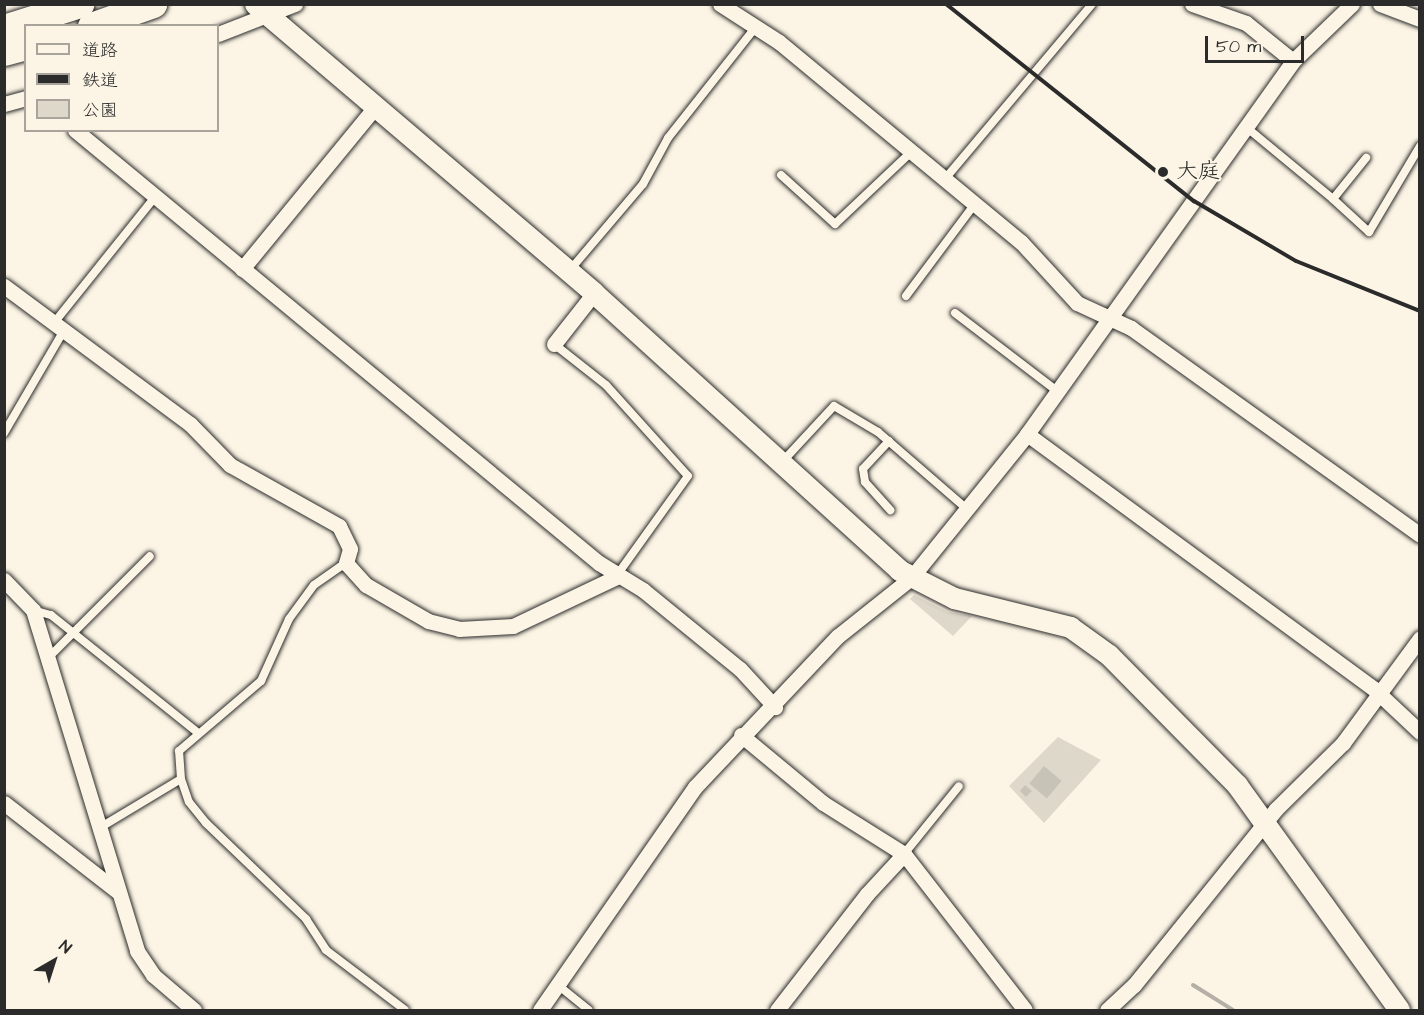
<!DOCTYPE html>
<meta charset="utf-8">
<style>
body{margin:0}
#map{position:relative;width:1424px;height:1015px;overflow:hidden;background:#fcf5e5;font-family:"Architects Daughter","Klee One",sans-serif}
div>[style]{position:absolute}
.green>*{inset:0;background:#ded8ca}
.stream>*{height:4px;margin:-2px;padding:0 2px;transform-origin:2px;border-radius:2px;background:#b4b0a5}
.building>*{inset:0;background:#c8c3b7;transform-origin:0 0}
.roads{filter:drop-shadow(0 0 2px #2b2b2b) drop-shadow(0 0 2px #2b2b2b)}
.lane>*{height:8px;margin:-4px;padding:0 4px;transform-origin:4px;border-radius:4px;background:#fcf5e5}
.street>*{height:15px;margin:-7.5px;padding:0 7.5px;transform-origin:7.5px;border-radius:7.5px;background:#fcf5e5}
.secondary>*{height:21px;margin:-10.5px;padding:0 10.5px;transform-origin:10.5px;border-radius:10.5px;background:#fcf5e5}
.highway>*{height:27px;margin:-13.5px;padding:0 13.5px;transform-origin:13.5px;border-radius:13.5px;background:#fcf5e5}
.rail>*{height:4px;margin:-2px;padding:0 2px;transform-origin:2px;border-radius:2px;background:#2b2b2b}
.dots>*{width:16px;height:16px;translate:-50% -50%;box-sizing:border-box;border:3px solid #fcf5e5;border-radius:50%}
span{translate:-50% -50%;white-space:nowrap;text-align:center;line-height:1.15;-webkit-text-stroke:4.5px #fcf5e5;paint-order:stroke}
.poi-label{font-size:22px;color:#2b2b2b}
.left{translate:0 -50%;text-align:left}
.frame{position:absolute;inset:0;border:6px solid #2b2b2b;pointer-events:none}
.legend{position:absolute;left:24px;top:24px;width:195px;height:108px;box-sizing:border-box;background:#fcf5e5;border:2px solid #a8a49b;margin:0;padding:8px 10px;list-style:none;font-size:18px;color:#2b2b2b}
.legend li{display:flex;align-items:center;gap:12px;height:30px}
.legend b{width:30px;border:2px solid #a8a49b}
.north{position:absolute;left:24px;top:931px;width:60px;height:60px;-webkit-text-stroke:4px #fcf5e5;paint-order:stroke;rotate:39deg;font-size:16px;font-weight:700;line-height:24px;text-align:center;color:#2b2b2b}
.north::after{content:'';display:block;margin:auto;width:21px;height:27px;background:#2b2b2b;clip-path:polygon(50% 0,100% 100%,50% 72%,0 100%)}
.scale{position:absolute;left:1205px;top:36px;width:99px;height:27px;box-sizing:border-box;border:3px solid #2b2b2b;border-top:0;padding-left:8px;font-size:18px;line-height:21px;white-space:nowrap;color:#2b2b2b;-webkit-text-stroke:4px #fcf5e5;paint-order:stroke}
</style>
<div id="map">
<div class="green">
<div style="clip-path:polygon(914px 595px,948px 612px,972px 616px,953px 636px,910px 599px)"></div>
<div style="clip-path:polygon(1058px 737px,1101px 760px,1044px 823px,1009px 786px)"></div>
</div>
<div class="stream">
<div style="left:1193px;top:985px;width:47px;rotate:32deg"></div>
</div>
<div class="building">
<div style="left:1044px;top:766px;width:23px;height:23px;rotate:40deg"></div>
<div style="clip-path:polygon(1025px 785px,1032px 791px,1026px 797px,1020px 791px)"></div>
</div>
<div class="roads">
<div class="lane">
<div style="left:1246px;top:127px;width:113px;rotate:39.6deg"></div>
<div style="left:1333px;top:199px;width:53px;rotate:-51.2deg"></div>
<div style="left:781px;top:175px;width:73px;rotate:42.2deg"></div>
<div style="left:835px;top:224px;width:103px;rotate:-43.4deg"></div>
<div style="left:944px;top:180px;width:230px;rotate:-49.9deg"></div>
<div style="left:1333px;top:199px;width:49px;rotate:42.5deg"></div>
<div style="left:1369px;top:232px;width:100px;rotate:-59.3deg"></div>
<div style="left:570px;top:270px;width:113px;rotate:-49.7deg"></div>
<div style="left:643px;top:184px;width:52px;rotate:-61.5deg"></div>
<div style="left:668px;top:138px;width:139px;rotate:-51.7deg"></div>
<div style="left:906px;top:296px;width:114px;rotate:-53.2deg"></div>
<div style="left:955px;top:313px;width:128px;rotate:37.4deg"></div>
<div style="left:54px;top:323px;width:161px;rotate:-51.3deg"></div>
<div style="left:554px;top:344px;width:66px;rotate:38.3deg"></div>
<div style="left:606px;top:385px;width:122px;rotate:48deg"></div>
<div style="left:688px;top:476px;width:122px;rotate:125.6deg"></div>
<div style="left:4px;top:433px;width:117px;rotate:-59.7deg"></div>
<div style="left:889px;top:441px;width:38px;rotate:133deg"></div>
<div style="left:863px;top:469px;width:13px;rotate:81deg"></div>
<div style="left:865px;top:482px;width:38px;rotate:48deg"></div>
<div style="left:783px;top:461px;width:75px;rotate:-47.2deg"></div>
<div style="left:834px;top:406px;width:51px;rotate:30.6deg"></div>
<div style="left:878px;top:432px;width:118px;rotate:40.9deg"></div>
<div style="left:33px;top:610px;width:19px;rotate:16deg"></div>
<div style="left:51px;top:615px;width:186px;rotate:38.7deg"></div>
<div style="left:50px;top:656px;width:141px;rotate:-45deg"></div>
<div style="left:181px;top:779px;width:24px;rotate:71deg"></div>
<div style="left:189px;top:802px;width:27px;rotate:51deg"></div>
<div style="left:206px;top:823px;width:139px;rotate:43.8deg"></div>
<div style="left:306px;top:919px;width:37px;rotate:57deg"></div>
<div style="left:326px;top:950px;width:99px;rotate:37.2deg"></div>
<div style="left:101px;top:827px;width:93px;rotate:-31deg"></div>
<div style="left:181px;top:779px;width:28px;rotate:-94deg"></div>
<div style="left:179px;top:751px;width:108px;rotate:-40.5deg"></div>
<div style="left:261px;top:681px;width:68px;rotate:-65.7deg"></div>
<div style="left:289px;top:619px;width:42px;rotate:-53.7deg"></div>
<div style="left:314px;top:585px;width:39px;rotate:-35deg"></div>
<div style="left:904px;top:854px;width:87px;rotate:-51deg"></div>
<div style="left:559px;top:986px;width:38px;rotate:39deg"></div>
</div>
<div class="street">
<div style="left:720px;top:4px;width:70px;rotate:32.8deg"></div>
<div style="left:779px;top:42px;width:314px;rotate:39.6deg"></div>
<div style="left:1021px;top:242px;width:83px;rotate:47.4deg"></div>
<div style="left:1077px;top:303px;width:60px;rotate:24.8deg"></div>
<div style="left:1131px;top:328px;width:355px;rotate:35.6deg"></div>
<div style="left:1192px;top:4px;width:57px;rotate:19.4deg"></div>
<div style="left:1246px;top:23px;width:60px;rotate:39deg"></div>
<div style="left:1380px;top:4px;width:43px;rotate:20.6deg"></div>
<div style="left:218px;top:34px;width:83px;rotate:-21.3deg"></div>
<div style="left:4px;top:104px;width:23px;rotate:-15deg"></div>
<div style="left:75px;top:130px;width:680px;rotate:39.57deg"></div>
<div style="left:599px;top:563px;width:52px;rotate:31.5deg"></div>
<div style="left:643px;top:590px;width:125px;rotate:39.2deg"></div>
<div style="left:740px;top:669px;width:52px;rotate:47.4deg"></div>
<div style="left:242px;top:269px;width:211px;rotate:-50.6deg"></div>
<div style="left:4px;top:286px;width:232px;rotate:36.6deg"></div>
<div style="left:190px;top:424px;width:57px;rotate:45.7deg"></div>
<div style="left:230px;top:465px;width:125px;rotate:29.2deg"></div>
<div style="left:339px;top:526px;width:25px;rotate:64deg"></div>
<div style="left:350px;top:549px;width:15px;rotate:106deg"></div>
<div style="left:346px;top:563px;width:30px;rotate:48deg"></div>
<div style="left:366px;top:585px;width:72px;rotate:30.1deg"></div>
<div style="left:428px;top:621px;width:32px;rotate:14deg"></div>
<div style="left:459px;top:629px;width:54px;rotate:-3.2deg"></div>
<div style="left:513px;top:626px;width:114px;rotate:-25.4deg"></div>
<div style="left:554px;top:344px;width:65px;rotate:-51.9deg"></div>
<div style="left:1027px;top:434px;width:431px;rotate:36.3deg"></div>
<div style="left:1374px;top:689px;width:63px;rotate:43.1deg"></div>
<div style="left:4px;top:580px;width:42px;rotate:46deg"></div>
<div style="left:33px;top:610px;width:357px;rotate:73deg"></div>
<div style="left:137px;top:951px;width:29px;rotate:56deg"></div>
<div style="left:153px;top:975px;width:54px;rotate:40.5deg"></div>
<div style="left:741px;top:735px;width:107px;rotate:39.7deg"></div>
<div style="left:823px;top:803px;width:96px;rotate:32.2deg"></div>
<div style="left:904px;top:854px;width:197px;rotate:52.2deg"></div>
<div style="left:4px;top:803px;width:143px;rotate:37.9deg"></div>
<div style="left:540px;top:1010px;width:272px;rotate:-55.2deg"></div>
<div style="left:695px;top:787px;width:208px;rotate:-46.6deg"></div>
<div style="left:838px;top:636px;width:93px;rotate:-38.5deg"></div>
<div style="left:911px;top:578px;width:185px;rotate:-51.1deg"></div>
<div style="left:1027px;top:434px;width:458px;rotate:-54.5deg"></div>
<div style="left:1293px;top:61px;width:82px;rotate:-44deg"></div>
<div style="left:777px;top:1010px;width:147px;rotate:-52.2deg"></div>
<div style="left:867px;top:894px;width:54px;rotate:-47.2deg"></div>
<div style="left:1107px;top:1010px;width:37px;rotate:-43deg"></div>
<div style="left:1134px;top:985px;width:226px;rotate:-51.1deg"></div>
<div style="left:1276px;top:809px;width:94px;rotate:-44.6deg"></div>
<div style="left:1343px;top:743px;width:130px;rotate:-53.7deg"></div>
</div>
<div class="secondary">
<div style="left:255px;top:4px;width:445px;rotate:40.4deg"></div>
<div style="left:594px;top:293px;width:412px;rotate:42.2deg"></div>
<div style="left:899px;top:570px;width:62px;rotate:27deg"></div>
<div style="left:954px;top:598px;width:120px;rotate:14deg"></div>
<div style="left:1070px;top:627px;width:48px;rotate:35.7deg"></div>
<div style="left:1109px;top:655px;width:182px;rotate:45.4deg"></div>
<div style="left:1237px;top:785px;width:277px;rotate:54.2deg"></div>
</div>
<div class="highway">
<div style="left:91px;top:26px;width:66px;rotate:-19.5deg"></div>
<div style="left:4px;top:28px;width:80px;rotate:-17.5deg"></div>
<div style="left:4px;top:52px;width:23px;rotate:-15deg"></div>
</div>
</div>
<div class="rail">
<div style="left:946px;top:4px;width:317px;rotate:38.5deg"></div>
<div style="left:1194px;top:201px;width:118px;rotate:30.5deg"></div>
<div style="left:1296px;top:261px;width:134px;rotate:22deg"></div>
</div>
<div class="dots">
<div style="left:1163px;top:172px;background:#2b2b2b"></div>
</div>
<div class="poi-label">
<span class="left" style="left:1176px;top:172px">大庭</span>
</div>
<div class="frame"></div>
<ul class="legend">
<li><b style="height:8px;background:#fcf5e5"></b>道路</li>
<li><b style="height:8px;background:#2b2b2b"></b>鉄道</li>
<li><b style="height:16px;background:#ded8ca"></b>公園</li>
</ul>
<div class="north">N</div>
<div class="scale">50 m</div>
</div>
